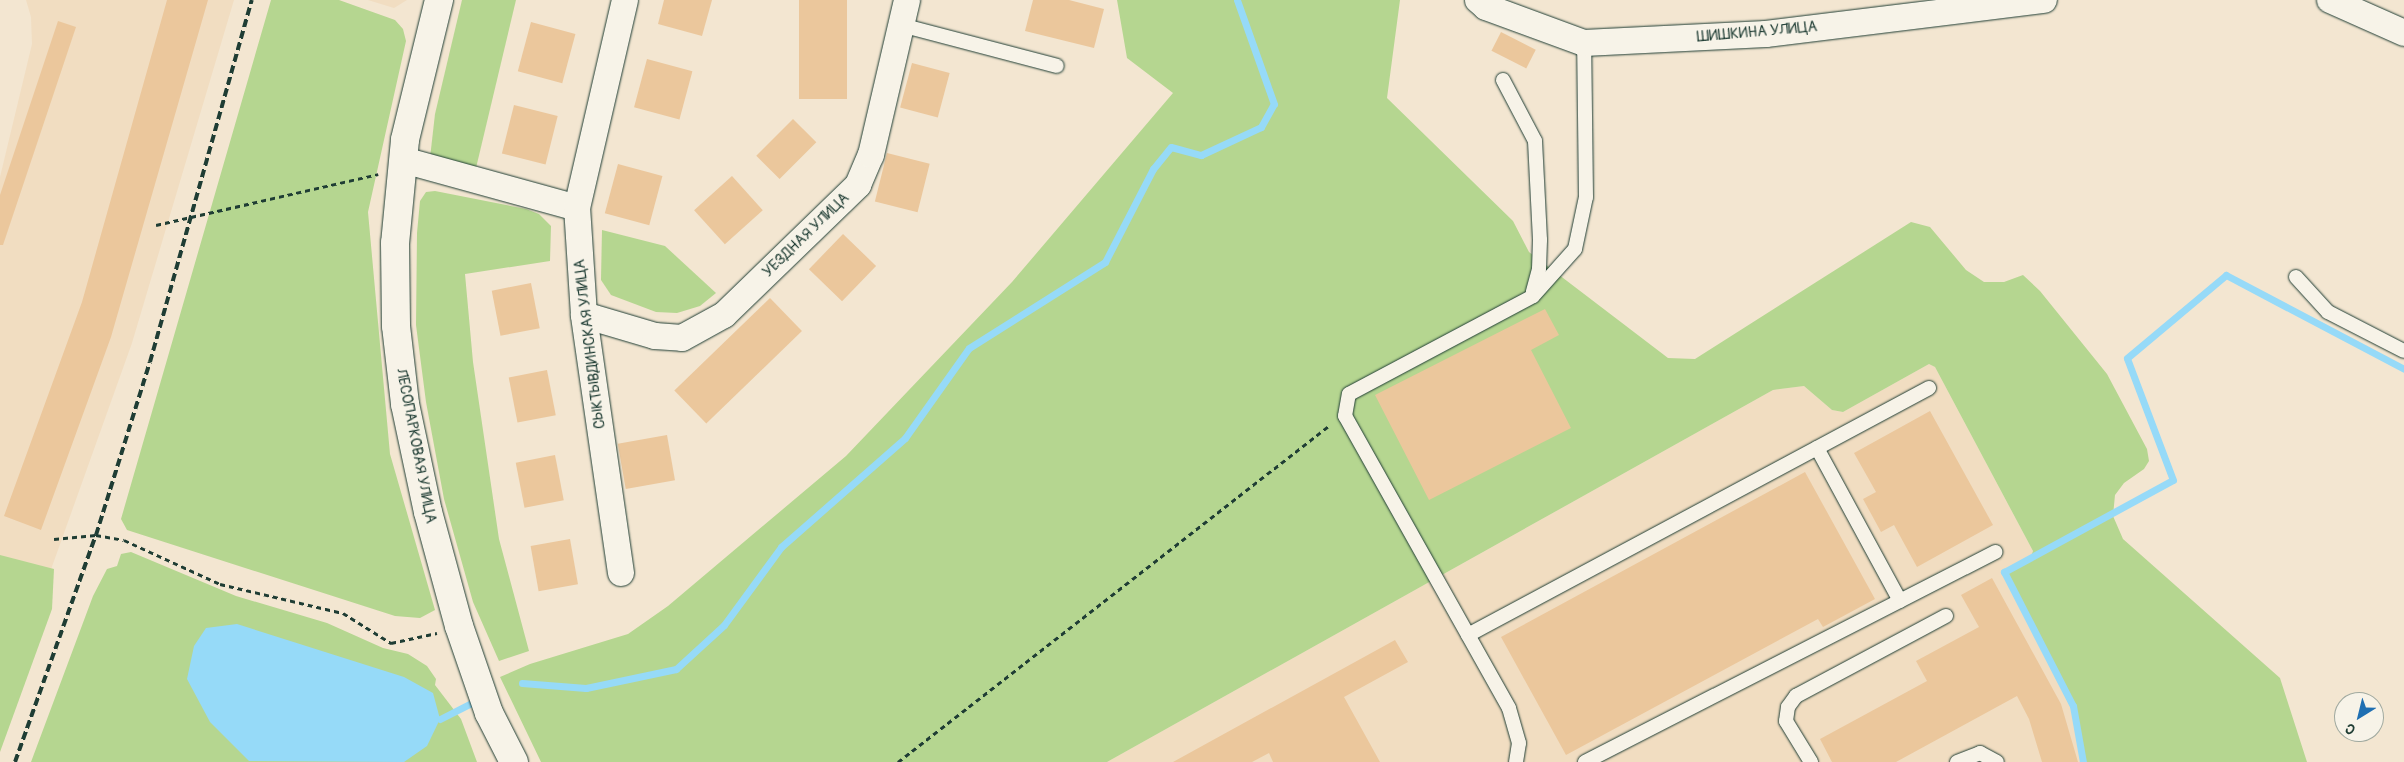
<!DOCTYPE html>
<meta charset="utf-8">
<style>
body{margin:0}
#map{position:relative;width:2404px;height:762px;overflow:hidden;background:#f3e6d1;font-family:Pangolin,sans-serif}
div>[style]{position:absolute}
.built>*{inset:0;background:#f1ddc1}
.green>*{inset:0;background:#b5d690}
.water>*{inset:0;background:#96daf8}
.stream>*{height:7px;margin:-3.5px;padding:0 3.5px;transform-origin:3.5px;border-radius:3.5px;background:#96daf8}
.building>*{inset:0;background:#ebc79c;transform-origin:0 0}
.path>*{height:3px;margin-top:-1.5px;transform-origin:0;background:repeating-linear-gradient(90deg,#1f3d34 0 5px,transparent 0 9px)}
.roads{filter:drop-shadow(0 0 1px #1f3d34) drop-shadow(0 0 1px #1f3d34)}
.lane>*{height:14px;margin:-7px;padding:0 7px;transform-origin:7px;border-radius:7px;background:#f7f3e8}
.street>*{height:26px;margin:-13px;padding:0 13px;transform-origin:13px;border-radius:13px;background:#f7f3e8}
.secondary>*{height:28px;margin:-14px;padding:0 14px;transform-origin:14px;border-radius:14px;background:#f7f3e8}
.rail>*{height:4px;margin-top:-2px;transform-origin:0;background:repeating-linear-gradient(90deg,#1f3d34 0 8px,transparent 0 12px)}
span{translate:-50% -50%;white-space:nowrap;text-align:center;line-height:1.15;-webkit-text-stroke:4px #f7f3e8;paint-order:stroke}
.street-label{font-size:15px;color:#1f3d34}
.north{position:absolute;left:2334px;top:692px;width:50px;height:50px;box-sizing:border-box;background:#f7f3e8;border:1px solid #a1aaa0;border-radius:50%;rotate:216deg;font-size:14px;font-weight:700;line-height:20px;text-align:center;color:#1f3d34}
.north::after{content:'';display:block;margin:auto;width:18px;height:22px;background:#1f6fb2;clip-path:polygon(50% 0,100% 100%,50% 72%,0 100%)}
</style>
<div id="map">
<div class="built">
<div style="clip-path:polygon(26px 0,234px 0,132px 343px,0 712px,0 177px,32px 44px,31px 17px)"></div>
<div style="clip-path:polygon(368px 0,407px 0,394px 8px)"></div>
<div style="clip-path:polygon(1929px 364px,1935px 367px,2033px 551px,2031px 556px,2006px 569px,2074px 714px,2086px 762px,1107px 762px,1773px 390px,1804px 386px,1832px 410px,1843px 412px)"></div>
</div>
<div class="green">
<div style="clip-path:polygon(271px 0,339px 0,395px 20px,403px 29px,406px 41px,368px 212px,390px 454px,435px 610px,420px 618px,395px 616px,127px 530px,121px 519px)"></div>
<div style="clip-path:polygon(462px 0,516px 0,476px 168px,430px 158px,435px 114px)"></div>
<div style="clip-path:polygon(1117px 0,1400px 0,1387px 98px,1513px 221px,1529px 252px,1668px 358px,1695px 359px,1911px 222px,1930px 227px,1966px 270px,1984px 282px,2004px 282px,2023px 275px,2040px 291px,2107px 374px,2147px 449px,2149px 461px,2144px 469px,2124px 483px,2115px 495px,2113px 516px,2123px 539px,2280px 678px,2307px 762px,2086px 762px,2074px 714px,2005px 578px,2006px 569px,2031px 556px,2033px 551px,1935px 367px,1929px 364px,1843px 412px,1832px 410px,1804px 386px,1773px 390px,1107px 762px,541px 762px,500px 677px,530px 664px,628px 634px,668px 606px,846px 456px,1012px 282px,1173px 93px,1127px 58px)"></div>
<div style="clip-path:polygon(435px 191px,526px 209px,539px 214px,551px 226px,550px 261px,465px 274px,473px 362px,499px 539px,529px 651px,499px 661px,473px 602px,444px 499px,426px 402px,416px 325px,417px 233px,420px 201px,426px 192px)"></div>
<div style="clip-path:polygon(602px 230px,665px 246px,716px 293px,700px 306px,677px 313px,656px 312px,611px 295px,601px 280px)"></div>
<div style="clip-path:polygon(131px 552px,236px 596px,327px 623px,383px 648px,408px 654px,427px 666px,436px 679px,435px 685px,461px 719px,477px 762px,31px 762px,93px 596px,107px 569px,117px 566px,121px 554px)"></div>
<div style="clip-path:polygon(0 555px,54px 569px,52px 609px,0 752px)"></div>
</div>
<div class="water">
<div style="clip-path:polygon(237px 624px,404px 677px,433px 693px,440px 719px,427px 746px,404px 762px,249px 761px,210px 722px,187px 679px,194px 646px,206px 628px)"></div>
</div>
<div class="stream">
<div style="left:522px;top:683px;width:64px;rotate:4.5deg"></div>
<div style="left:586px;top:688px;width:92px;rotate:-11.9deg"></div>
<div style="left:676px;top:669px;width:65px;rotate:-42.5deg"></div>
<div style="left:724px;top:625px;width:97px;rotate:-53.8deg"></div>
<div style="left:781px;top:547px;width:165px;rotate:-41.3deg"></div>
<div style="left:905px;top:438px;width:110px;rotate:-54.6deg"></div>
<div style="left:969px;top:348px;width:161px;rotate:-32.3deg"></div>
<div style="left:1105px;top:262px;width:105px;rotate:-62.7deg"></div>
<div style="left:1153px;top:169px;width:28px;rotate:-51deg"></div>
<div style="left:1171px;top:147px;width:31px;rotate:15deg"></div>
<div style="left:1201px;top:155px;width:66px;rotate:-25deg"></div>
<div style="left:1261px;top:127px;width:26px;rotate:-61deg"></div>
<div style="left:1274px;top:104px;width:110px;rotate:-109.6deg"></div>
<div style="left:440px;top:719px;width:35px;rotate:-27deg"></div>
<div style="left:2083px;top:762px;width:57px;rotate:-100.1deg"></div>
<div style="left:2073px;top:706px;width:151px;rotate:-117.2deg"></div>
<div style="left:2004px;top:572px;width:192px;rotate:-28.6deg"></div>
<div style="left:2173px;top:480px;width:130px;rotate:-110.7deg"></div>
<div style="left:2127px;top:358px;width:129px;rotate:-40deg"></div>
<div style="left:2226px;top:275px;width:201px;rotate:27.8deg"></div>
</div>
<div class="building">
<div style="clip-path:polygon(167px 0,208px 0,111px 337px,41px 530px,4px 516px,82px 302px)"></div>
<div style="clip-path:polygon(664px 0,712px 0,702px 36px,658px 24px)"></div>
<div style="left:799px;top:0;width:48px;height:99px"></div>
<div style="clip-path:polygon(1033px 0,1069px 0,1104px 9px,1094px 48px,1025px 31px)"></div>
<div style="clip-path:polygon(58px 21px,76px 27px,3px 245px,0 245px,0 195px)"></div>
<div style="left:531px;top:22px;width:46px;height:51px;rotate:15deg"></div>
<div style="left:1501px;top:32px;width:39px;height:21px;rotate:27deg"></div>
<div style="left:647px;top:59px;width:47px;height:50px;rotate:15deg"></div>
<div style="left:912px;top:63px;width:39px;height:46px;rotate:15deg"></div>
<div style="left:514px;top:105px;width:45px;height:50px;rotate:14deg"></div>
<div style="left:793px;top:119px;width:33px;height:52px;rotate:45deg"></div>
<div style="left:887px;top:153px;width:44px;height:50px;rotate:14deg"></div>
<div style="left:618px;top:164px;width:46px;height:51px;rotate:15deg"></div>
<div style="left:732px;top:176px;width:46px;height:51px;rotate:48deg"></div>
<div style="left:843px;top:234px;width:46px;height:49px;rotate:44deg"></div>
<div style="left:531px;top:283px;width:46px;height:40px;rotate:79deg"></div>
<div style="left:770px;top:298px;width:46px;height:133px;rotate:46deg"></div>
<div style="clip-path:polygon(1545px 309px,1559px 335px,1531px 350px,1571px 428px,1429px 500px,1375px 395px)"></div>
<div style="left:547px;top:370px;width:46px;height:39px;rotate:79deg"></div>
<div style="clip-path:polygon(1930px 411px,1993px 525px,1917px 567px,1894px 525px,1881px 532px,1863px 499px,1876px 492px,1854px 453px)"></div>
<div style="left:667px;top:435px;width:46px;height:50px;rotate:80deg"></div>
<div style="left:555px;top:455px;width:46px;height:40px;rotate:79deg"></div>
<div style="clip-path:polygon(1805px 472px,1875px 599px,1823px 627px,1818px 619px,1566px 755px,1501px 637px)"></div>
<div style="left:570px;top:539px;width:46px;height:40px;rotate:80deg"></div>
<div style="clip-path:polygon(1992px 578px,2061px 704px,2078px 762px,2042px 762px,2029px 719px,2017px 696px,1896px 762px,1832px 762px,1820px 739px,1927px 681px,1916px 661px,1979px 627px,1961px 595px)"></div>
<div style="clip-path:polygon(1395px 640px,1408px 662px,1344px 697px,1380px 762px,1273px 762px,1269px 753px,1252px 762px,1173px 762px)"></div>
</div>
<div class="path">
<div style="left:156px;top:225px;width:228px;rotate:-12.9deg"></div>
<div style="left:54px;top:539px;width:42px;rotate:-5.4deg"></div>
<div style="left:96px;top:535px;width:28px;rotate:10deg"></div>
<div style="left:124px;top:540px;width:106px;rotate:24.6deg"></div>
<div style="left:220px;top:584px;width:126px;rotate:13.3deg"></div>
<div style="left:343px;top:613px;width:57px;rotate:32deg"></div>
<div style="left:391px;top:643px;width:47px;rotate:-12.3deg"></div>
<div style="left:898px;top:762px;width:548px;rotate:-37.96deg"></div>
</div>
<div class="roads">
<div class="lane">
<div style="left:901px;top:25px;width:161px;rotate:14.7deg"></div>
<div style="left:1503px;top:80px;width:69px;rotate:62.3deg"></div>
<div style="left:1535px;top:141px;width:99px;rotate:87.1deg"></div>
<div style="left:1540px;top:240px;width:29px;rotate:92deg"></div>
<div style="left:1539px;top:269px;width:24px;rotate:105deg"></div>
<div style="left:2296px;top:277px;width:47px;rotate:47.6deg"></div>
<div style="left:2328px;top:312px;width:85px;rotate:27.2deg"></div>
<div style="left:1817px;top:448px;width:174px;rotate:61.5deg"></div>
<div style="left:1468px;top:635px;width:523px;rotate:-28.18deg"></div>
<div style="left:1516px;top:762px;width:19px;rotate:-81deg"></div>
<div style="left:1519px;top:743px;width:36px;rotate:-106deg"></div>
<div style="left:1509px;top:708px;width:335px;rotate:-119.3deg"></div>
<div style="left:1345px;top:416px;width:22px;rotate:-80deg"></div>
<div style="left:1349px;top:394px;width:208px;rotate:-28deg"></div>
<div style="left:1533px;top:296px;width:63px;rotate:-48.2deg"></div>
<div style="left:1575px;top:249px;width:53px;rotate:-78.1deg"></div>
<div style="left:1586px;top:197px;width:154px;rotate:-90.7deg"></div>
<div style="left:1585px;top:762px;width:461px;rotate:-27.1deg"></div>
<div style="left:1811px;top:762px;width:48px;rotate:-121.4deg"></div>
<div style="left:1786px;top:721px;width:14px;rotate:-82deg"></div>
<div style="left:1788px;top:707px;width:14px;rotate:-54deg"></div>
<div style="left:1796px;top:696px;width:170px;rotate:-28.1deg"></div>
<div style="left:1957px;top:762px;width:25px;rotate:-21deg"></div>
<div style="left:1980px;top:753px;width:19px;rotate:28deg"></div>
</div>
<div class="street">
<div style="left:1478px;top:0;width:11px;rotate:41deg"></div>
<div style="left:1486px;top:7px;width:104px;rotate:20.2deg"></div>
<div style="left:1584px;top:43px;width:182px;rotate:-2.8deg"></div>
<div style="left:1766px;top:34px;width:280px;rotate:-7deg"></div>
<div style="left:2330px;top:0;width:81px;rotate:24deg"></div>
<div style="left:403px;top:160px;width:180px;rotate:15.4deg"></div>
<div style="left:584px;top:315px;width:74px;rotate:16.5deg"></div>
<div style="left:655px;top:336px;width:27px;rotate:4deg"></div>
<div style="left:682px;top:338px;width:48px;rotate:-28.7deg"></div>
<div style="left:724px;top:315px;width:187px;rotate:-44.1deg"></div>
<div style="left:858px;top:185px;width:33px;rotate:-67deg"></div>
<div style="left:871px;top:155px;width:159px;rotate:-76.9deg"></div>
<div style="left:621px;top:573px;width:261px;rotate:-98.2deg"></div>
<div style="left:584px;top:315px;width:107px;rotate:-93.7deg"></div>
<div style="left:577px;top:208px;width:213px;rotate:-77deg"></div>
</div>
<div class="secondary">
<div style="left:439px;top:0;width:144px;rotate:103.7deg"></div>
<div style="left:405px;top:140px;width:103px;rotate:95.5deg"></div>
<div style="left:395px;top:243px;width:83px;rotate:89.3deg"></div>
<div style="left:396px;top:326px;width:79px;rotate:83.4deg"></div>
<div style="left:405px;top:404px;width:110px;rotate:78deg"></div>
<div style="left:428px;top:512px;width:118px;rotate:74.8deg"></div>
<div style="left:459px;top:626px;width:92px;rotate:71deg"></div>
<div style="left:489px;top:713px;width:55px;rotate:63deg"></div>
</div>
</div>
<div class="rail">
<div style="left:15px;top:762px;width:241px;rotate:-70.4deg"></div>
<div style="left:96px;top:535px;width:181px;rotate:-72.7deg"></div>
<div style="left:150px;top:362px;width:376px;rotate:-74.3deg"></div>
</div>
<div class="street-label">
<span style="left:1757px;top:32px;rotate:-5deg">ШИШКИНА УЛИЦА</span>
<span style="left:806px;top:235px;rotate:-44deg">УЕЗДНАЯ УЛИЦА</span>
<span style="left:590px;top:344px;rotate:-97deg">СЫКТЫВДИНСКАЯ УЛИЦА</span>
<span style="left:416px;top:446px;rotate:79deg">ЛЕСОПАРКОВАЯ УЛИЦА</span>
</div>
<div class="north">С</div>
</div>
